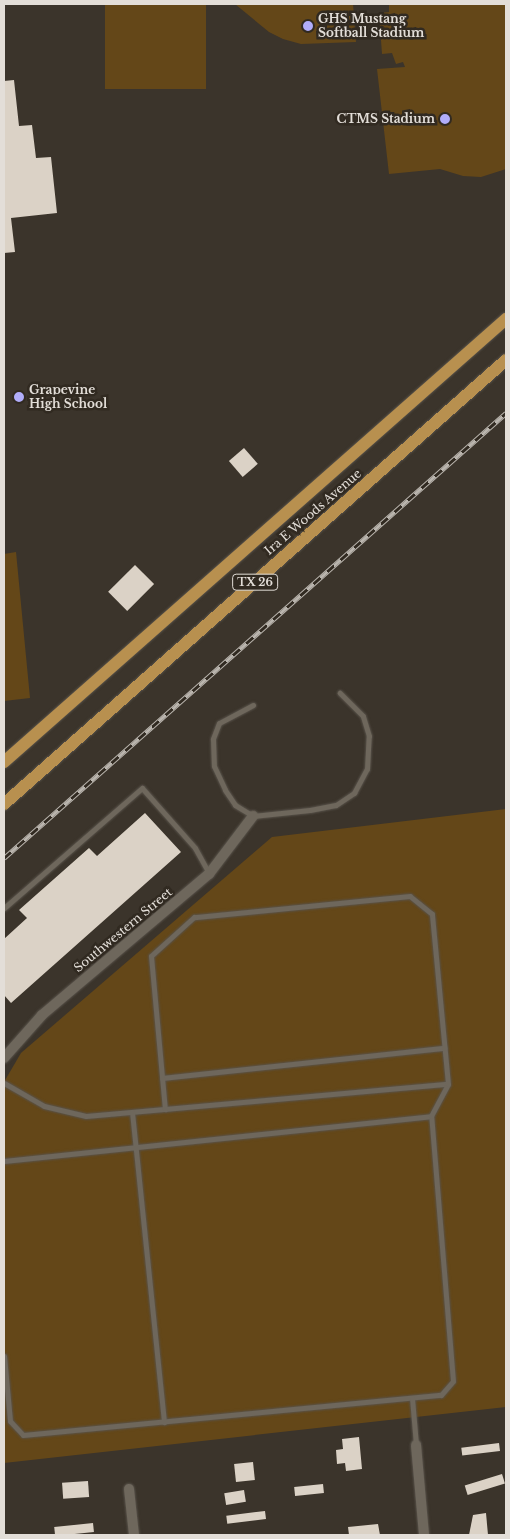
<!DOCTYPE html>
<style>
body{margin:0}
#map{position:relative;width:510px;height:1539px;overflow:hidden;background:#3b342b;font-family:"Libre Baskerville",serif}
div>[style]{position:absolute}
.green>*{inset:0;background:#644718;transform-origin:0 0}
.building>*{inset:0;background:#dbd2c6;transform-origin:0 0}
.roads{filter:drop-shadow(0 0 1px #58524a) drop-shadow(0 0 1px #58524a)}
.lane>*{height:5px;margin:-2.5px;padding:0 2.5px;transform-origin:2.5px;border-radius:2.5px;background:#6e675c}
.street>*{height:10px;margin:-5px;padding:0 5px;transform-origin:5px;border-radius:5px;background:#6e675c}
.primary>*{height:12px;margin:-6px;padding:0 6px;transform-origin:6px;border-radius:6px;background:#b8904f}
.rail>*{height:5px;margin-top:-2.5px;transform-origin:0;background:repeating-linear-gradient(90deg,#312a21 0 9px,#bab5ae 0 18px);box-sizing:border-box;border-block:1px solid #bab5ae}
.dots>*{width:14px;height:14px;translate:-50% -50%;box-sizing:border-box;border:2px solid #312a21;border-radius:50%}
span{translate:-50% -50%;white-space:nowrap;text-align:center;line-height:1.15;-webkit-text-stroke:5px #312a21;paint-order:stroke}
.shield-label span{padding:1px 4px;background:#312a21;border:1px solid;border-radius:4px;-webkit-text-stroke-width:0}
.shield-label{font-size:11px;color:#e3ded8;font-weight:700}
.poi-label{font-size:12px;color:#e3ded8;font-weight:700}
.left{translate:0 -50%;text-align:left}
.right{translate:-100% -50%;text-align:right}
.street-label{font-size:12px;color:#e3ded8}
.frame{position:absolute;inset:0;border:5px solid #e3ded8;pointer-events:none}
</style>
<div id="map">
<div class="green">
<div style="left:105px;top:4px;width:101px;height:85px"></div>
<div style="clip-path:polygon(235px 4px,353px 4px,356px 42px,301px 44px,283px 39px,269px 32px)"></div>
<div style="clip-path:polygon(389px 4px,506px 4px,506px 169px,481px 177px,463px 176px,440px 169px,389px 174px,377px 69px,405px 67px,403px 62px,396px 64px,392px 53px,382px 54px,379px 13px,389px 12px)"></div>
<div style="clip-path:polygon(16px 552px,30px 698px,4px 701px,4px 554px)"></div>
<div style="clip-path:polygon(506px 809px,506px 1407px,4px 1463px,4px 1082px,21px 1053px,272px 837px)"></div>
</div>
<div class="building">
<div style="clip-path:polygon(14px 80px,19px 126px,32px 125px,36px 158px,51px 157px,57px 213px,11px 218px,15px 252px,4px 253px,4px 81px)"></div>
<div style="left:244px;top:448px;width:21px;height:20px;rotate:49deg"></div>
<div style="left:135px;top:565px;width:27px;height:38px;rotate:45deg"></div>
<div style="clip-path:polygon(145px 813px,181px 852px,11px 1003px,4px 995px,4px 939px,27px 918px,19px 910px,89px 848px,97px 856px)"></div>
<div style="clip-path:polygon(359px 1437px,362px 1469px,346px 1471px,345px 1463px,337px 1464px,336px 1450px,343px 1449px,342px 1439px)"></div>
<div style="left:499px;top:1443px;width:8px;height:38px;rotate:83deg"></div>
<div style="left:253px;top:1462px;width:18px;height:19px;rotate:84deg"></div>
<div style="left:502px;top:1474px;width:10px;height:39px;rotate:73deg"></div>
<div style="left:88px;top:1481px;width:16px;height:26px;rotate:86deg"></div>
<div style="left:323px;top:1484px;width:9px;height:29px;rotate:84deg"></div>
<div style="left:244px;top:1490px;width:12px;height:20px;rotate:81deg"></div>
<div style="left:265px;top:1511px;width:8px;height:39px;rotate:83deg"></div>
<div style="clip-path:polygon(486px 1513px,488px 1535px,469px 1535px,473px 1515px)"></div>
<div style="left:93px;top:1523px;width:9px;height:39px;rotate:84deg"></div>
<div style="clip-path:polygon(378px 1524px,380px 1535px,349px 1535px,348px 1527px)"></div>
</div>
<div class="roads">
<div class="lane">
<div style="left:253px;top:705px;width:38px;rotate:152deg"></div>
<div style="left:219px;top:723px;width:17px;rotate:111deg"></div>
<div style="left:213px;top:739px;width:27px;rotate:88deg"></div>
<div style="left:214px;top:766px;width:26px;rotate:65deg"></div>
<div style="left:225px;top:790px;width:18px;rotate:56deg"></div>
<div style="left:235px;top:805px;width:21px;rotate:31deg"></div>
<div style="left:253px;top:816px;width:57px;rotate:-6deg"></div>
<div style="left:310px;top:810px;width:26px;rotate:-11deg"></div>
<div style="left:336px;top:805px;width:22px;rotate:-34deg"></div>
<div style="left:354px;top:793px;width:27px;rotate:-62deg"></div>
<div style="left:367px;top:769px;width:33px;rotate:-87deg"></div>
<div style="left:369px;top:736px;width:21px;rotate:-107deg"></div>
<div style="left:363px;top:716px;width:33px;rotate:-135deg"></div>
<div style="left:4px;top:908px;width:183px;rotate:-41deg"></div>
<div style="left:142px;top:788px;width:80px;rotate:48.5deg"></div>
<div style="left:195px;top:848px;width:29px;rotate:61deg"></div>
<div style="left:162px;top:1078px;width:284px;rotate:-6.1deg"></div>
<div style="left:4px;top:1083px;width:46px;rotate:29.9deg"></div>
<div style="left:44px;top:1106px;width:43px;rotate:13.4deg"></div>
<div style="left:86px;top:1116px;width:363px;rotate:-5.1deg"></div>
<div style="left:132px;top:1112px;width:312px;rotate:84.1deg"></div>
<div style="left:4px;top:1161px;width:429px;rotate:-6deg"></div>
<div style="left:4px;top:1356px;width:65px;rotate:84.7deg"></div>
<div style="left:10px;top:1421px;width:19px;rotate:47deg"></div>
<div style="left:23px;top:1435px;width:420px;rotate:-5.5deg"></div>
<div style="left:441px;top:1395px;width:18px;rotate:-49deg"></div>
<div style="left:453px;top:1381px;width:266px;rotate:-94.7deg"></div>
<div style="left:431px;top:1116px;width:36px;rotate:-62deg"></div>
<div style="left:448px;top:1084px;width:171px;rotate:-95.4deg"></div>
<div style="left:432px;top:914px;width:28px;rotate:-141deg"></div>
<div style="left:410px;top:896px;width:217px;rotate:174.4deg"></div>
<div style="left:194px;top:917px;width:58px;rotate:137.8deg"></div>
<div style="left:151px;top:956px;width:154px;rotate:84.8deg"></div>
<div style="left:412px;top:1398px;width:47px;rotate:85.1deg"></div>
</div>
<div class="street">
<div style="left:4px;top:1058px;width:57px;rotate:-48.5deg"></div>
<div style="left:42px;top:1015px;width:219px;rotate:-40.2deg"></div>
<div style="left:209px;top:874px;width:73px;rotate:-52.8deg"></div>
<div style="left:416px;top:1445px;width:90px;rotate:84.9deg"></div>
<div style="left:129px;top:1489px;width:46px;rotate:83.8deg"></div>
</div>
<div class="primary">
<div style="left:4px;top:762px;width:670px;rotate:-41.43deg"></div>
<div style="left:4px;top:804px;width:670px;rotate:-41.49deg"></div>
</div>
</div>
<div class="rail">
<div style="left:4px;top:858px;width:671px;rotate:-41.56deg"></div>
</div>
<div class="dots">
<div style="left:308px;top:26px;background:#b1adfa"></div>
<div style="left:445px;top:119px;background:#b1adfa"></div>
<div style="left:19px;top:397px;background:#b1adfa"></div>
</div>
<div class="shield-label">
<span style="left:255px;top:582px">TX 26</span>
</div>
<div class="poi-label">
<span class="left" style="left:318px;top:26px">GHS Mustang<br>Softball Stadium</span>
<span class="right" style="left:435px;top:119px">CTMS Stadium</span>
<span class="left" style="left:29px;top:397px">Grapevine<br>High School</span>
</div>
<div class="street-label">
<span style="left:313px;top:512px;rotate:-41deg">Ira E Woods Avenue</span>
<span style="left:123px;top:930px;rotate:-40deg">Southwestern Street</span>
</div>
<div class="frame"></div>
</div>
